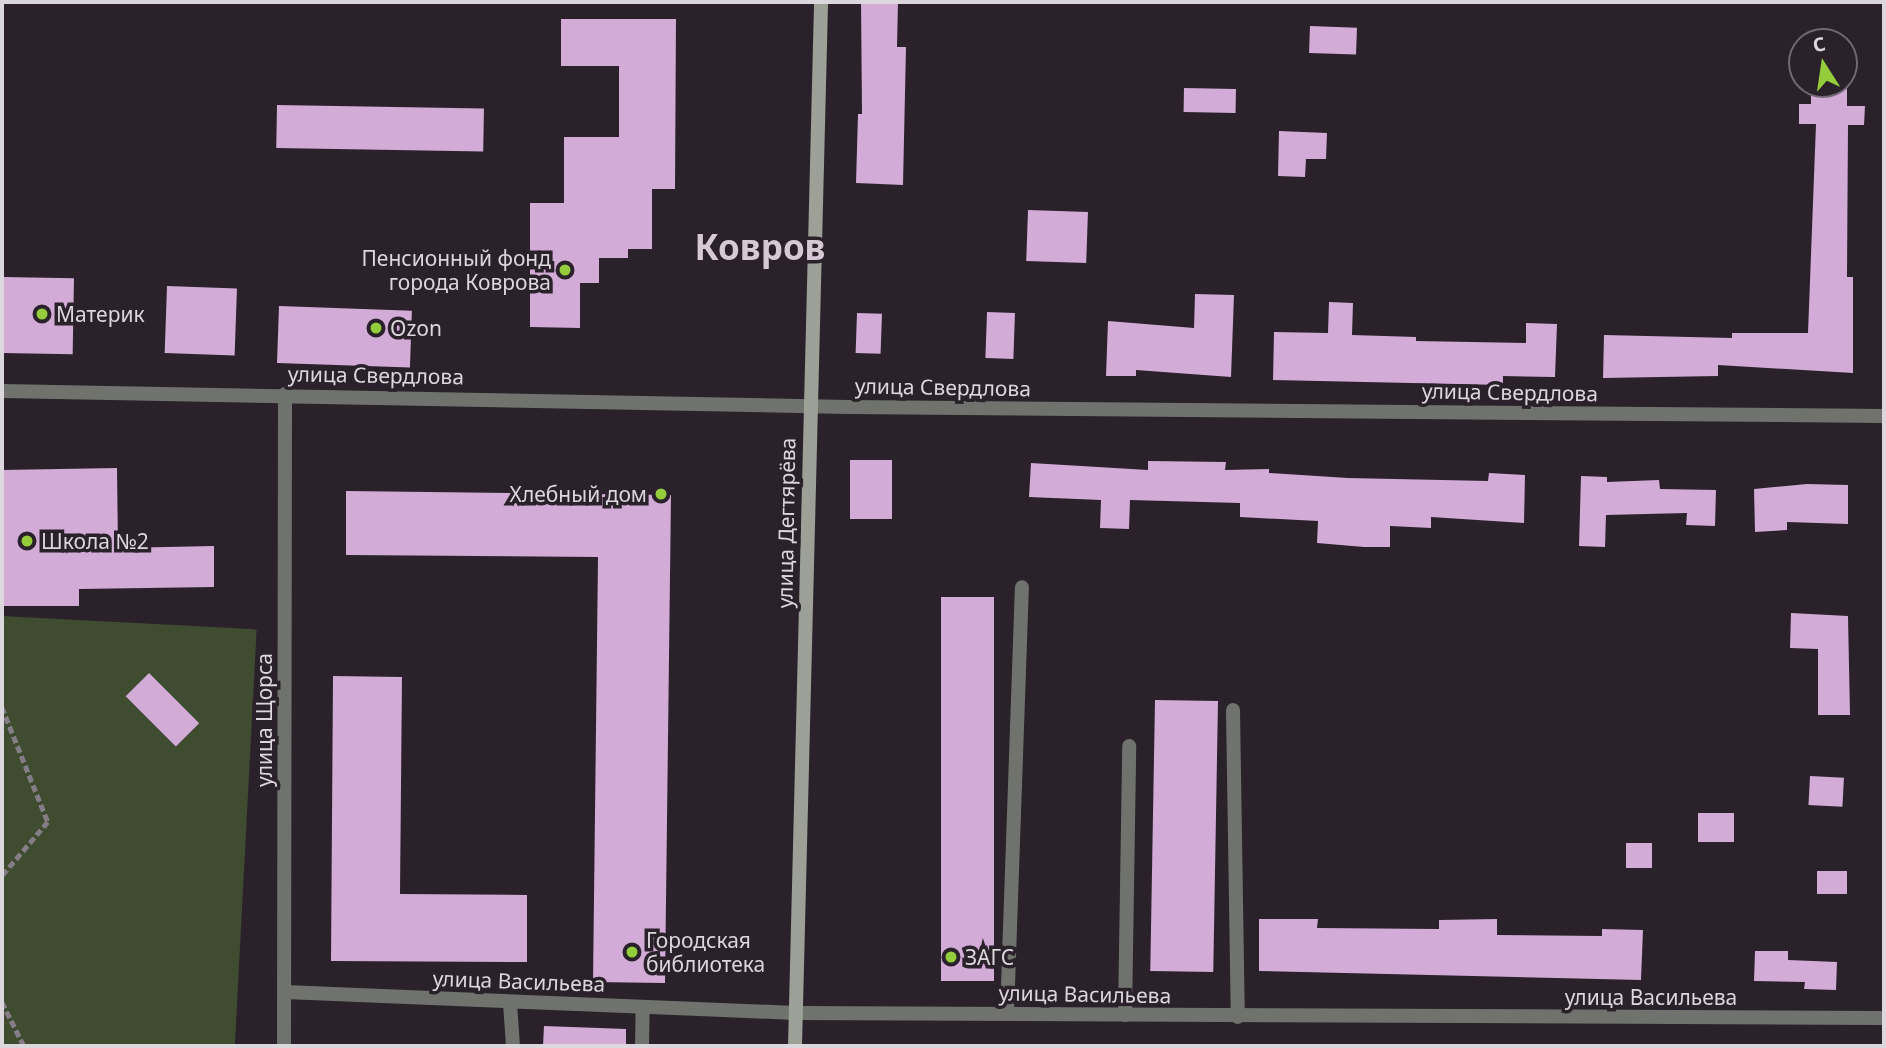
<!DOCTYPE html>
<meta charset="utf-8">
<style>
body{margin:0}
#map{position:relative;width:1886px;height:1048px;overflow:hidden;background:#2a212b;font-family:"Noto Sans",sans-serif}
div>[style]{position:absolute}
.green>*{inset:0;background:#3f4c2f;transform-origin:0 0}
.building>*{inset:0;background:#d2abd7;transform-origin:0 0}
.path>*{height:4.5px;margin-top:-2.25px;transform-origin:0;background:repeating-linear-gradient(90deg,#847d85 0 7px,transparent 0 10.5px)}
.lane>*{height:14px;margin:-7px;padding:0 7px;transform-origin:7px;border-radius:7px;background:#70736d}
.street>*{height:14px;margin:-7px;padding:0 7px;transform-origin:7px;border-radius:7px;background:#70736d}
.secondary>*{height:14px;margin:-7px;padding:0 7px;transform-origin:7px;border-radius:7px;background:#9ca097}
.dots>*{width:19px;height:19px;translate:-50% -50%;box-sizing:border-box;border:4px solid #2a212b;border-radius:50%}
span{translate:-50% -50%;white-space:nowrap;text-align:center;line-height:1.15;-webkit-text-stroke:7px #2a212b;paint-order:stroke}
.poi-label{font-size:21px;color:#dcd6dd}
.right{translate:-100% -50%;text-align:right}
.left{translate:0 -50%;text-align:left}
.street-label{font-size:21px;color:#dcd6dd}
.town-label{font-size:35px;color:#d4c9d5;font-weight:700}
.frame{position:absolute;inset:0;border:4px solid #dcd6dd;pointer-events:none}
.north{position:absolute;left:1788px;top:28px;width:70px;height:70px;box-sizing:border-box;background:#2a212b;border:2px solid #716972;border-radius:50%;rotate:348deg;font-size:19px;font-weight:700;line-height:28px;text-align:center;color:#dcd6dd}
.north::after{content:'';display:block;margin:auto;width:24px;height:32px;background:#94cc3b;clip-path:polygon(50% 0,100% 100%,50% 72%,0 100%)}
</style>
<div id="map">
<div class="green">
<div style="left:2px;top:616px;width:255px;height:430px;rotate:3deg"></div>
</div>
<div class="building">
<div style="clip-path:polygon(861px 2px,898px 2px,897px 47px,906px 47px,903px 185px,856px 183px,858px 114px,862px 114px)"></div>
<div style="clip-path:polygon(561px 19px,676px 19px,675px 189px,652px 189px,652px 249px,628px 249px,628px 258px,599px 258px,599px 283px,580px 283px,580px 328px,530px 327px,530px 203px,564px 203px,564px 137px,619px 137px,619px 66px,561px 66px)"></div>
<div style="left:1310px;top:26px;width:47px;height:27px;rotate:2deg"></div>
<div style="clip-path:polygon(1811px 84px,1847px 84px,1847px 106px,1865px 106px,1864px 125px,1848px 125px,1847px 277px,1853px 277px,1853px 373px,1718px 365px,1718px 376px,1603px 378px,1604px 335px,1732px 338px,1732px 333px,1808px 333px,1816px 124px,1799px 124px,1799px 104px,1811px 104px)"></div>
<div style="left:1184px;top:88px;width:52px;height:24px;rotate:1deg"></div>
<div style="left:277px;top:105px;width:207px;height:43px;rotate:1deg"></div>
<div style="clip-path:polygon(1279px 131px,1327px 133px,1326px 159px,1306px 159px,1305px 177px,1278px 176px)"></div>
<div style="left:1028px;top:210px;width:60px;height:51px;rotate:2deg"></div>
<div style="left:3px;top:277px;width:71px;height:76px;rotate:1deg"></div>
<div style="left:167px;top:286px;width:70px;height:67px;rotate:2deg"></div>
<div style="clip-path:polygon(1195px 294px,1234px 295px,1231px 377px,1136px 370px,1136px 376px,1106px 376px,1108px 321px,1194px 328px)"></div>
<div style="clip-path:polygon(1329px 302px,1353px 303px,1352px 335px,1416px 337px,1416px 341px,1526px 343px,1526px 323px,1557px 324px,1555px 377px,1503px 376px,1503px 385px,1273px 380px,1274px 332px,1328px 333px)"></div>
<div style="left:279px;top:306px;width:133px;height:57px;rotate:2deg"></div>
<div style="left:987px;top:312px;width:28px;height:46px;rotate:2deg"></div>
<div style="left:857px;top:313px;width:25px;height:40px;rotate:2deg"></div>
<div style="left:850px;top:460px;width:42px;height:59px"></div>
<div style="clip-path:polygon(1148px 461px,1226px 462px,1225px 470px,1269px 469px,1269px 473px,1348px 478px,1488px 481px,1489px 473px,1525px 475px,1524px 523px,1431px 517px,1431px 528px,1390px 526px,1390px 547px,1364px 547px,1317px 543px,1318px 521px,1240px 517px,1240px 503px,1130px 500px,1129px 529px,1100px 528px,1101px 500px,1029px 497px,1031px 463px,1148px 470px)"></div>
<div style="clip-path:polygon(117px 468px,118px 548px,214px 546px,214px 587px,79px 589px,79px 606px,3px 606px,2px 470px)"></div>
<div style="clip-path:polygon(1581px 476px,1607px 477px,1607px 482px,1659px 480px,1660px 489px,1716px 490px,1715px 526px,1686px 525px,1687px 513px,1606px 515px,1605px 547px,1579px 546px)"></div>
<div style="clip-path:polygon(1807px 484px,1848px 485px,1848px 524px,1787px 522px,1787px 530px,1755px 532px,1754px 489px)"></div>
<div style="clip-path:polygon(346px 491px,671px 495px,665px 983px,593px 982px,598px 557px,346px 555px)"></div>
<div style="left:941px;top:597px;width:53px;height:384px"></div>
<div style="clip-path:polygon(1791px 613px,1848px 616px,1850px 715px,1818px 715px,1818px 649px,1790px 648px)"></div>
<div style="left:149px;top:673px;width:71px;height:33px;rotate:45deg"></div>
<div style="clip-path:polygon(333px 676px,402px 677px,400px 894px,527px 895px,527px 962px,331px 961px)"></div>
<div style="left:1155px;top:700px;width:63px;height:271px;rotate:1deg"></div>
<div style="left:1810px;top:776px;width:34px;height:29px;rotate:3deg"></div>
<div style="left:1698px;top:813px;width:36px;height:29px"></div>
<div style="left:1626px;top:843px;width:26px;height:25px"></div>
<div style="left:1817px;top:871px;width:30px;height:23px"></div>
<div style="clip-path:polygon(1259px 919px,1318px 919px,1317px 928px,1439px 929px,1439px 920px,1497px 919px,1497px 935px,1602px 936px,1602px 929px,1643px 930px,1641px 980px,1259px 971px)"></div>
<div style="clip-path:polygon(1755px 951px,1788px 951px,1788px 960px,1837px 962px,1836px 990px,1804px 989px,1805px 982px,1754px 981px)"></div>
<div style="clip-path:polygon(544px 1026px,626px 1029px,626px 1046px,543px 1046px)"></div>
</div>
<div class="path">
<div style="left:2px;top:707px;width:124px;rotate:68.2deg"></div>
<div style="left:48px;top:822px;width:71px;rotate:130.4deg"></div>
<div style="left:2px;top:1002px;width:49px;rotate:63.4deg"></div>
</div>
<div class="lane">
<div style="left:1233px;top:710px;width:307px;rotate:89.1deg"></div>
<div style="left:510px;top:1003px;width:43px;rotate:86deg"></div>
<div style="left:1007px;top:1014px;width:427px;rotate:-88deg"></div>
<div style="left:1125px;top:1015px;width:269px;rotate:-89.1deg"></div>
<div style="left:642px;top:1046px;width:39px;rotate:-89deg"></div>
</div>
<div class="street">
<div style="left:2px;top:391px;width:847px;rotate:1.08deg"></div>
<div style="left:849px;top:407px;width:1035px;rotate:0.5deg"></div>
<div style="left:285px;top:992px;width:511px;rotate:2.35deg"></div>
<div style="left:796px;top:1013px;width:1088px;rotate:0.26deg"></div>
<div style="left:284px;top:1046px;width:652px;rotate:-89.91deg"></div>
</div>
<div class="secondary">
<div style="left:795px;top:1046px;width:1044px;rotate:-88.57deg"></div>
</div>
<div class="dots">
<div style="left:565px;top:270px;background:#94cc3b"></div>
<div style="left:42px;top:314px;background:#94cc3b"></div>
<div style="left:376px;top:328px;background:#94cc3b"></div>
<div style="left:661px;top:494px;background:#94cc3b"></div>
<div style="left:27px;top:541px;background:#94cc3b"></div>
<div style="left:632px;top:952px;background:#94cc3b"></div>
<div style="left:951px;top:957px;background:#94cc3b"></div>
</div>
<div class="poi-label">
<span class="right" style="left:551px;top:270px">Пенсионный фонд<br>города Коврова</span>
<span class="left" style="left:56px;top:314px">Материк</span>
<span class="left" style="left:390px;top:328px">Ozon</span>
<span class="right" style="left:647px;top:494px">Хлебный дом</span>
<span class="left" style="left:41px;top:541px">Школа №2</span>
<span class="left" style="left:646px;top:952px">Городская<br>библиотека</span>
<span class="left" style="left:965px;top:957px">ЗАГС</span>
</div>
<div class="street-label">
<span style="left:376px;top:375px;rotate:1deg">улица Свердлова</span>
<span style="left:943px;top:387px;rotate:1deg">улица Свердлова</span>
<span style="left:1510px;top:392px;rotate:1deg">улица Свердлова</span>
<span style="left:786px;top:523px;rotate:-89deg">улица Дегтярёва</span>
<span style="left:264px;top:720px;rotate:-90deg">улица Щорса</span>
<span style="left:519px;top:981px;rotate:2deg">улица Васильева</span>
<span style="left:1085px;top:994px;rotate:1deg">улица Васильева</span>
<span style="left:1651px;top:997px">улица Васильева</span>
</div>
<div class="town-label">
<span style="left:760px;top:247px">Ковров</span>
</div>
<div class="frame"></div>
<div class="north">С</div>
</div>
